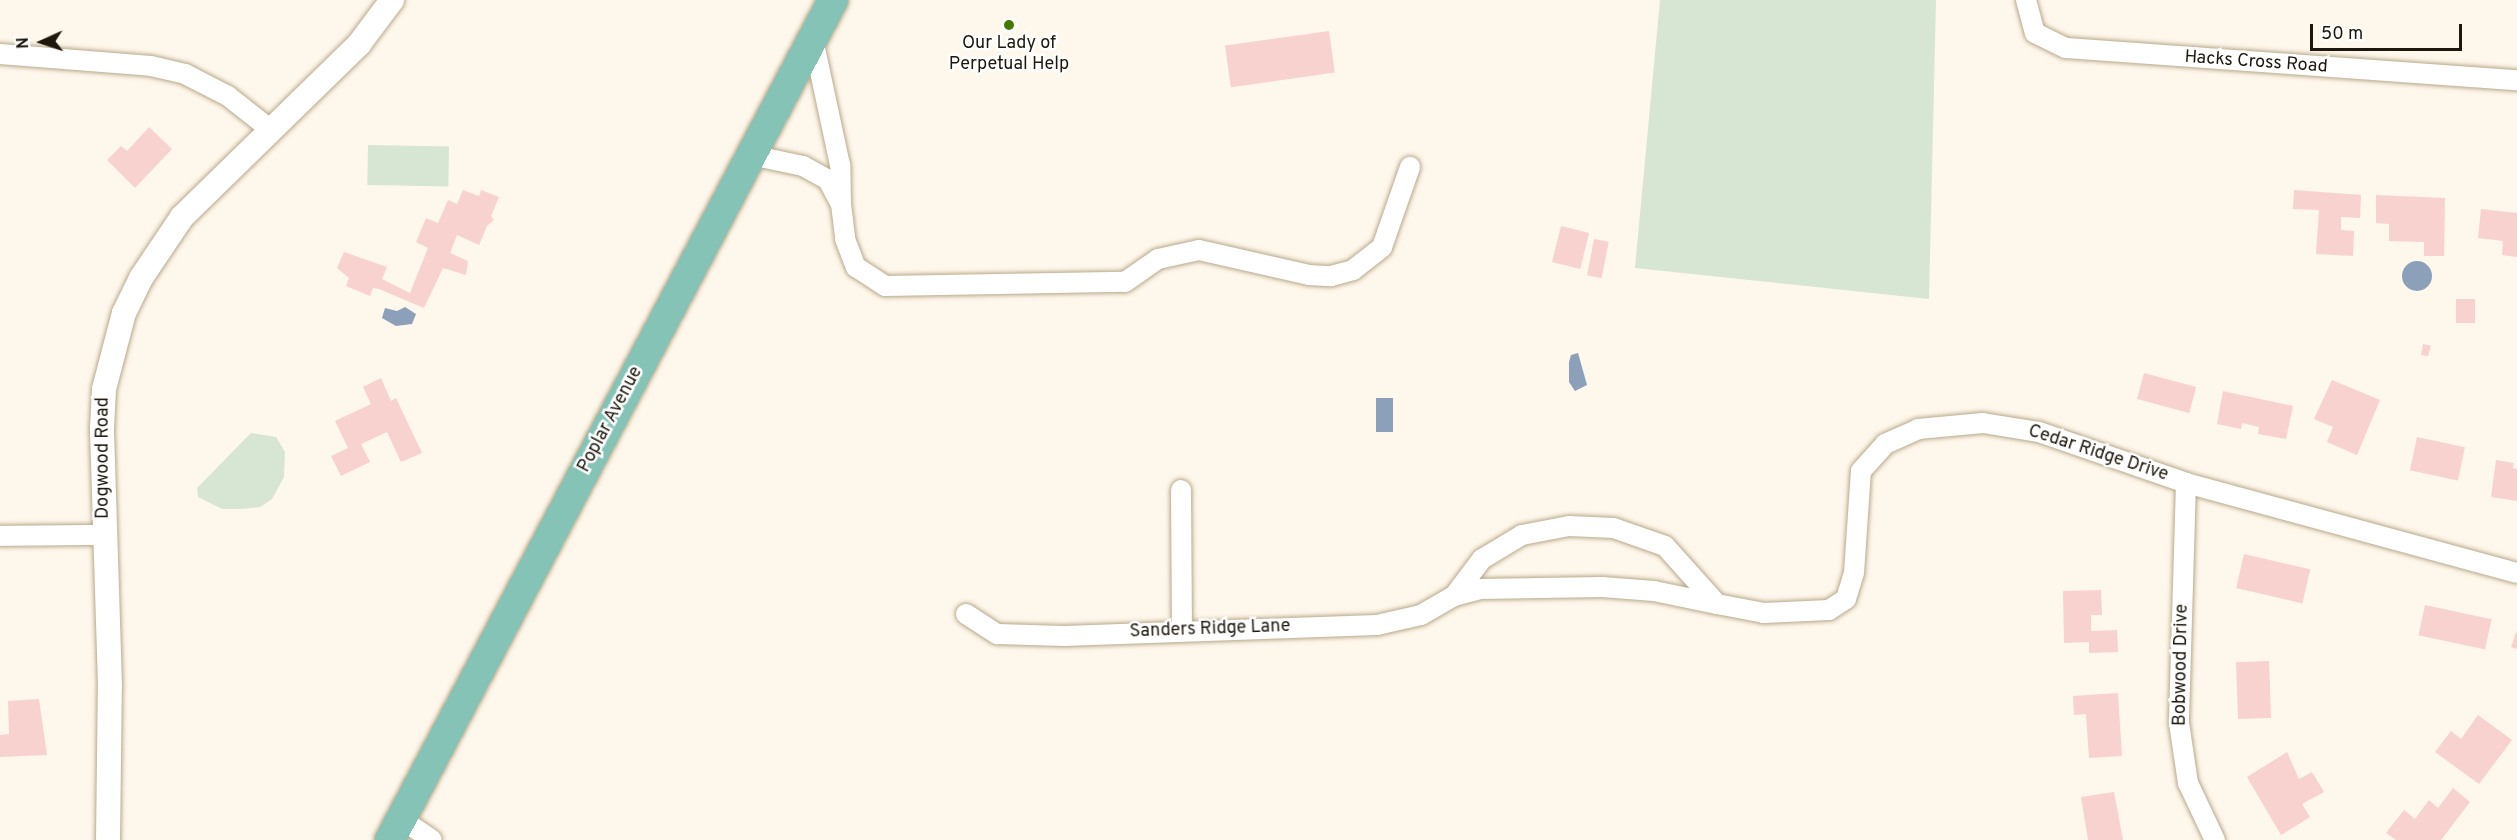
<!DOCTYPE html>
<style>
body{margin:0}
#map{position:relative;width:2517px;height:840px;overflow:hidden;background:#fef7eb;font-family:Overpass,sans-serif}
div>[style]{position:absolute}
.green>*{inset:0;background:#d6e6d3;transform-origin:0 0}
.water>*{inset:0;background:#8ca0b9;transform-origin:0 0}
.round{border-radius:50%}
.building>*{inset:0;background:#f8d2cf;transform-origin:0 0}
.roads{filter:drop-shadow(0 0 2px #b8a98c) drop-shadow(0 0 2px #b8a98c)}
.minor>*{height:20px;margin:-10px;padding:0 10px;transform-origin:10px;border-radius:10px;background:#fff}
.tertiary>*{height:24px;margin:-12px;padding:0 12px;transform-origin:12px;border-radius:12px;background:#fff}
.primary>*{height:30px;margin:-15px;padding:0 15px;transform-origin:15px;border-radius:15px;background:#85c3b6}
.dots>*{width:16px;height:16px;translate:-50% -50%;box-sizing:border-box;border:3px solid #fff;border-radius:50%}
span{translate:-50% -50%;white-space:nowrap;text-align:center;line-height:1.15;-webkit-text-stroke:5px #fff;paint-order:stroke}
.poi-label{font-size:18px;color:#1d170d}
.street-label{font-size:18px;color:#1d170d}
.north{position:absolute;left:12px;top:12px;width:60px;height:60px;-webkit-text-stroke:4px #fff;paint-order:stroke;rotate:267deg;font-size:16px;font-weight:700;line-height:24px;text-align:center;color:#1d170d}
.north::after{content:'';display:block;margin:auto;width:21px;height:27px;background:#1d170d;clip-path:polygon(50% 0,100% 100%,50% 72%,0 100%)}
.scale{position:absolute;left:2310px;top:24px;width:152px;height:27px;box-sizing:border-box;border:3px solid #1d170d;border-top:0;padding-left:8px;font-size:18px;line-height:21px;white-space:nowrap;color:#1d170d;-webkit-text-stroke:4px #fff;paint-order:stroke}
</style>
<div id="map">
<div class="green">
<div style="clip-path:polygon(1660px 0,1936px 0,1929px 299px,1635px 268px)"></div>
<div style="left:368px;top:145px;width:81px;height:40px;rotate:1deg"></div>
<div style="clip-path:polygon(251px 433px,276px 437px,285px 452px,284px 477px,272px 499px,260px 507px,242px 509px,222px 509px,198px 497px,197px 488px)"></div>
</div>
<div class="water">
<div class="round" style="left:2402px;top:261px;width:30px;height:30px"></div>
<div style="clip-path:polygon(405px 307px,416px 314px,412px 324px,396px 326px,382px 318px,385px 308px,397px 311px)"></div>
<div style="clip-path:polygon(1578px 353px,1587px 385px,1575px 391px,1569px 382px,1569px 362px,1571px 355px)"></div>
<div style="left:1393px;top:398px;width:34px;height:17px;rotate:90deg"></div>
</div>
<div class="building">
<div style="left:1329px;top:31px;width:42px;height:105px;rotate:82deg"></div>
<div style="clip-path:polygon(149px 127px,172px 149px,135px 188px,107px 160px,121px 146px,127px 151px)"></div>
<div style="clip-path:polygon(463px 190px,479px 196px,481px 190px,499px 197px,491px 216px,494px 220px,487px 226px,479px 245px,457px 235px,450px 253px,468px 261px,466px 275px,443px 268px,424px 308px,379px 289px,373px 288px,370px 296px,346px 286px,349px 278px,337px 268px,344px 252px,387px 267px,382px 279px,410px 293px,428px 248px,416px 242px,426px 218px,438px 223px,448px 200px,457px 204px)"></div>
<div style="clip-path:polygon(2294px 190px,2361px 195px,2360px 218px,2341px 217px,2341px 230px,2354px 231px,2353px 256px,2316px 254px,2319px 210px,2293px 209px)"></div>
<div style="clip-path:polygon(2376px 195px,2445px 198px,2444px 256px,2424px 256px,2424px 242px,2389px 241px,2389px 224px,2376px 223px)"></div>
<div style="clip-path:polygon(2481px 209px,2517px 213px,2517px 257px,2502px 255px,2503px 241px,2478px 238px)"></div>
<div style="left:1561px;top:226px;width:29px;height:37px;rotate:14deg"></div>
<div style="left:1594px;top:239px;width:15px;height:37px;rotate:11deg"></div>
<div style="left:2456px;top:299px;width:19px;height:24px"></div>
<div style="clip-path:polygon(2423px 344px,2431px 346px,2428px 356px,2421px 355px)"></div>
<div style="left:2144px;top:373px;width:54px;height:27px;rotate:15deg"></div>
<div style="clip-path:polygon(381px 378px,391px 401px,396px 398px,422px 453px,401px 462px,387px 432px,361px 444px,370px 462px,341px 476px,331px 456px,348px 448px,335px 421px,371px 404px,363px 387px)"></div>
<div style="clip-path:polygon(2332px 380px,2380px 400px,2357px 455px,2327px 442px,2333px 427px,2314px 419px)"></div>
<div style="clip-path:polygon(2223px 391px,2293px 406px,2286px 439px,2258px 434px,2259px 427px,2242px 423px,2241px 429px,2217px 424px)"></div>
<div style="left:2417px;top:437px;width:49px;height:34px;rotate:12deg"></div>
<div style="clip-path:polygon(2496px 460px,2514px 463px,2513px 468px,2517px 469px,2517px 501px,2491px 497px)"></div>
<div style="left:2244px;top:554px;width:68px;height:35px;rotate:13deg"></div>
<div style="clip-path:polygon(2101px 590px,2102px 615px,2091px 615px,2091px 631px,2117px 630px,2118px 652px,2089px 653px,2089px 642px,2064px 643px,2063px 591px)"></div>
<div style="left:2425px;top:605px;width:68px;height:31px;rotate:12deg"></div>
<div style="clip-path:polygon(2517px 630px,2517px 649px,2511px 647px)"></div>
<div style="left:2269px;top:661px;width:57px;height:33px;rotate:88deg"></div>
<div style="clip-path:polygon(2118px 693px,2122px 756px,2089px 758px,2086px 714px,2074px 715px,2073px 696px)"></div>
<div style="clip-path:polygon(39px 699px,47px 755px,0 757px,0 735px,9px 734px,8px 701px)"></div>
<div style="clip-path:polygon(2478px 715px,2512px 740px,2479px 784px,2435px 752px,2451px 731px,2461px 739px)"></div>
<div style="clip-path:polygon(2287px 752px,2299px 779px,2312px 772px,2324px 792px,2302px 804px,2310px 817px,2281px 835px,2247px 777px)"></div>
<div style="clip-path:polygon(2453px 788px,2470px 802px,2441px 840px,2396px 840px,2386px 833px,2404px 810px,2415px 819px,2429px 800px,2438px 808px)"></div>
<div style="clip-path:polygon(2114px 792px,2123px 840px,2088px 840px,2081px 797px)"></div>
</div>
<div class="roads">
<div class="minor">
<div style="left:2026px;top:0;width:34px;rotate:75deg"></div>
<div style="left:2035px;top:33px;width:34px;rotate:26deg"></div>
<div style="left:2066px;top:48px;width:452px;rotate:4.1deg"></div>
<div style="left:0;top:54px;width:151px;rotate:4.5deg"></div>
<div style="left:151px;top:66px;width:35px;rotate:13deg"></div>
<div style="left:185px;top:74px;width:48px;rotate:27.1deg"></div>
<div style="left:228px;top:96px;width:55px;rotate:38.3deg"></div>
<div style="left:751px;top:155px;width:53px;rotate:11.9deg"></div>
<div style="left:803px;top:166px;width:29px;rotate:29deg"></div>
<div style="left:828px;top:180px;width:27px;rotate:62deg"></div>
<div style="left:841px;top:204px;width:39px;rotate:-91deg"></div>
<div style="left:840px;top:165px;width:129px;rotate:-102.1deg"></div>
<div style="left:841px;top:204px;width:35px;rotate:83deg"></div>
<div style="left:845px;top:239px;width:30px;rotate:69deg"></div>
<div style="left:856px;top:267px;width:35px;rotate:33deg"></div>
<div style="left:885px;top:286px;width:240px;rotate:-1deg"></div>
<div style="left:1125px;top:282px;width:40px;rotate:-34.9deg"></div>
<div style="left:1158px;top:259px;width:42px;rotate:-12.4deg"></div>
<div style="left:1199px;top:250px;width:113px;rotate:12.8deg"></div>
<div style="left:1309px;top:275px;width:22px;rotate:3deg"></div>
<div style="left:1331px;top:276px;width:23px;rotate:-15deg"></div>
<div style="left:1353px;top:270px;width:37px;rotate:-38deg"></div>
<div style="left:1382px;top:247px;width:85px;rotate:-70.7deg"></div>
<div style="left:2186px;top:483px;width:240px;rotate:91.7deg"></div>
<div style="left:2179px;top:723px;width:61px;rotate:81.5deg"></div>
<div style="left:2188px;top:783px;width:63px;rotate:64.7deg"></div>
<div style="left:1181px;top:490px;width:141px;rotate:89.6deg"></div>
<div style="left:0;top:536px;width:104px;rotate:-0.6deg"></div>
<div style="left:1717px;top:604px;width:78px;rotate:-131.9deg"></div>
<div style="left:1665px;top:546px;width:54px;rotate:-160.6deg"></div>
<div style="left:1614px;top:528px;width:45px;rotate:-177.5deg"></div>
<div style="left:1569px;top:526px;width:48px;rotate:169.2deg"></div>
<div style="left:1522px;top:535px;width:47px;rotate:149deg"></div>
<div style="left:1482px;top:559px;width:46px;rotate:127.1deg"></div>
<div style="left:1454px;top:596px;width:27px;rotate:-15deg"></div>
<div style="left:1480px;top:589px;width:122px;rotate:-0.9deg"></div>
<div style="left:1602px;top:587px;width:52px;rotate:4.4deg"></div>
<div style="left:1654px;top:591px;width:64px;rotate:11.7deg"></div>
<div style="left:1717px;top:604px;width:48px;rotate:10.8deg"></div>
<div style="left:1764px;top:613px;width:65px;rotate:-2.6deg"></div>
<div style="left:1829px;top:610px;width:20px;rotate:-33deg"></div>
<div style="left:1846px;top:599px;width:27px;rotate:-73deg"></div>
<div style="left:1854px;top:573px;width:102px;rotate:-86.1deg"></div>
<div style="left:1861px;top:471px;width:36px;rotate:-48deg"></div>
<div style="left:1885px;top:444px;width:36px;rotate:-24deg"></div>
<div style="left:1918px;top:429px;width:65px;rotate:-5.3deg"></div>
<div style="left:1983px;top:423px;width:57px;rotate:9.1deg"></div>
<div style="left:2039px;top:432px;width:156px;rotate:19.1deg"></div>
<div style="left:2186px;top:483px;width:343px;rotate:15.2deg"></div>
<div style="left:966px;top:614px;width:37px;rotate:33deg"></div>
<div style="left:997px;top:634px;width:67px;rotate:1.7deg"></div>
<div style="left:1064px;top:636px;width:313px;rotate:-2deg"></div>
<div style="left:1377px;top:625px;width:45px;rotate:-12.8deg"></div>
<div style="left:1421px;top:615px;width:38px;rotate:-30deg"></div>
<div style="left:401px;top:819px;width:37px;rotate:34deg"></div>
</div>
<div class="tertiary">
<div style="left:108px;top:840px;width:155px;rotate:-89.3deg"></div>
<div style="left:110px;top:685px;width:257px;rotate:-91.8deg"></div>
<div style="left:102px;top:428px;width:39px;rotate:-87deg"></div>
<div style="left:104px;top:389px;width:79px;rotate:-75.3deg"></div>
<div style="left:124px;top:313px;width:39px;rotate:-64deg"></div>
<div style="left:141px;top:278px;width:73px;rotate:-56.1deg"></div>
<div style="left:182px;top:217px;width:248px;rotate:-44.3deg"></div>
<div style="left:359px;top:44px;width:55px;rotate:-53.1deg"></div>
</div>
<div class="primary">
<div style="left:390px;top:840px;width:950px;rotate:-62.19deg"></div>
</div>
</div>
<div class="dots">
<div style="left:1009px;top:25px;background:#457801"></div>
</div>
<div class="poi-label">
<span style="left:1009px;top:55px">Our Lady of<br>Perpetual Help</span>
</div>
<div class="street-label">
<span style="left:2256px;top:63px;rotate:4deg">Hacks Cross Road</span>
<span style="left:611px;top:420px;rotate:-62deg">Poplar Avenue</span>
<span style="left:2098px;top:454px;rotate:18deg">Cedar Ridge Drive</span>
<span style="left:104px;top:458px;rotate:-90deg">Dogwood Road</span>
<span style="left:1210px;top:630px;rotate:-2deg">Sanders Ridge Lane</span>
<span style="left:2182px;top:665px;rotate:-89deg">Bobwood Drive</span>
</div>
<div class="north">N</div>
<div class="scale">50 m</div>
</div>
